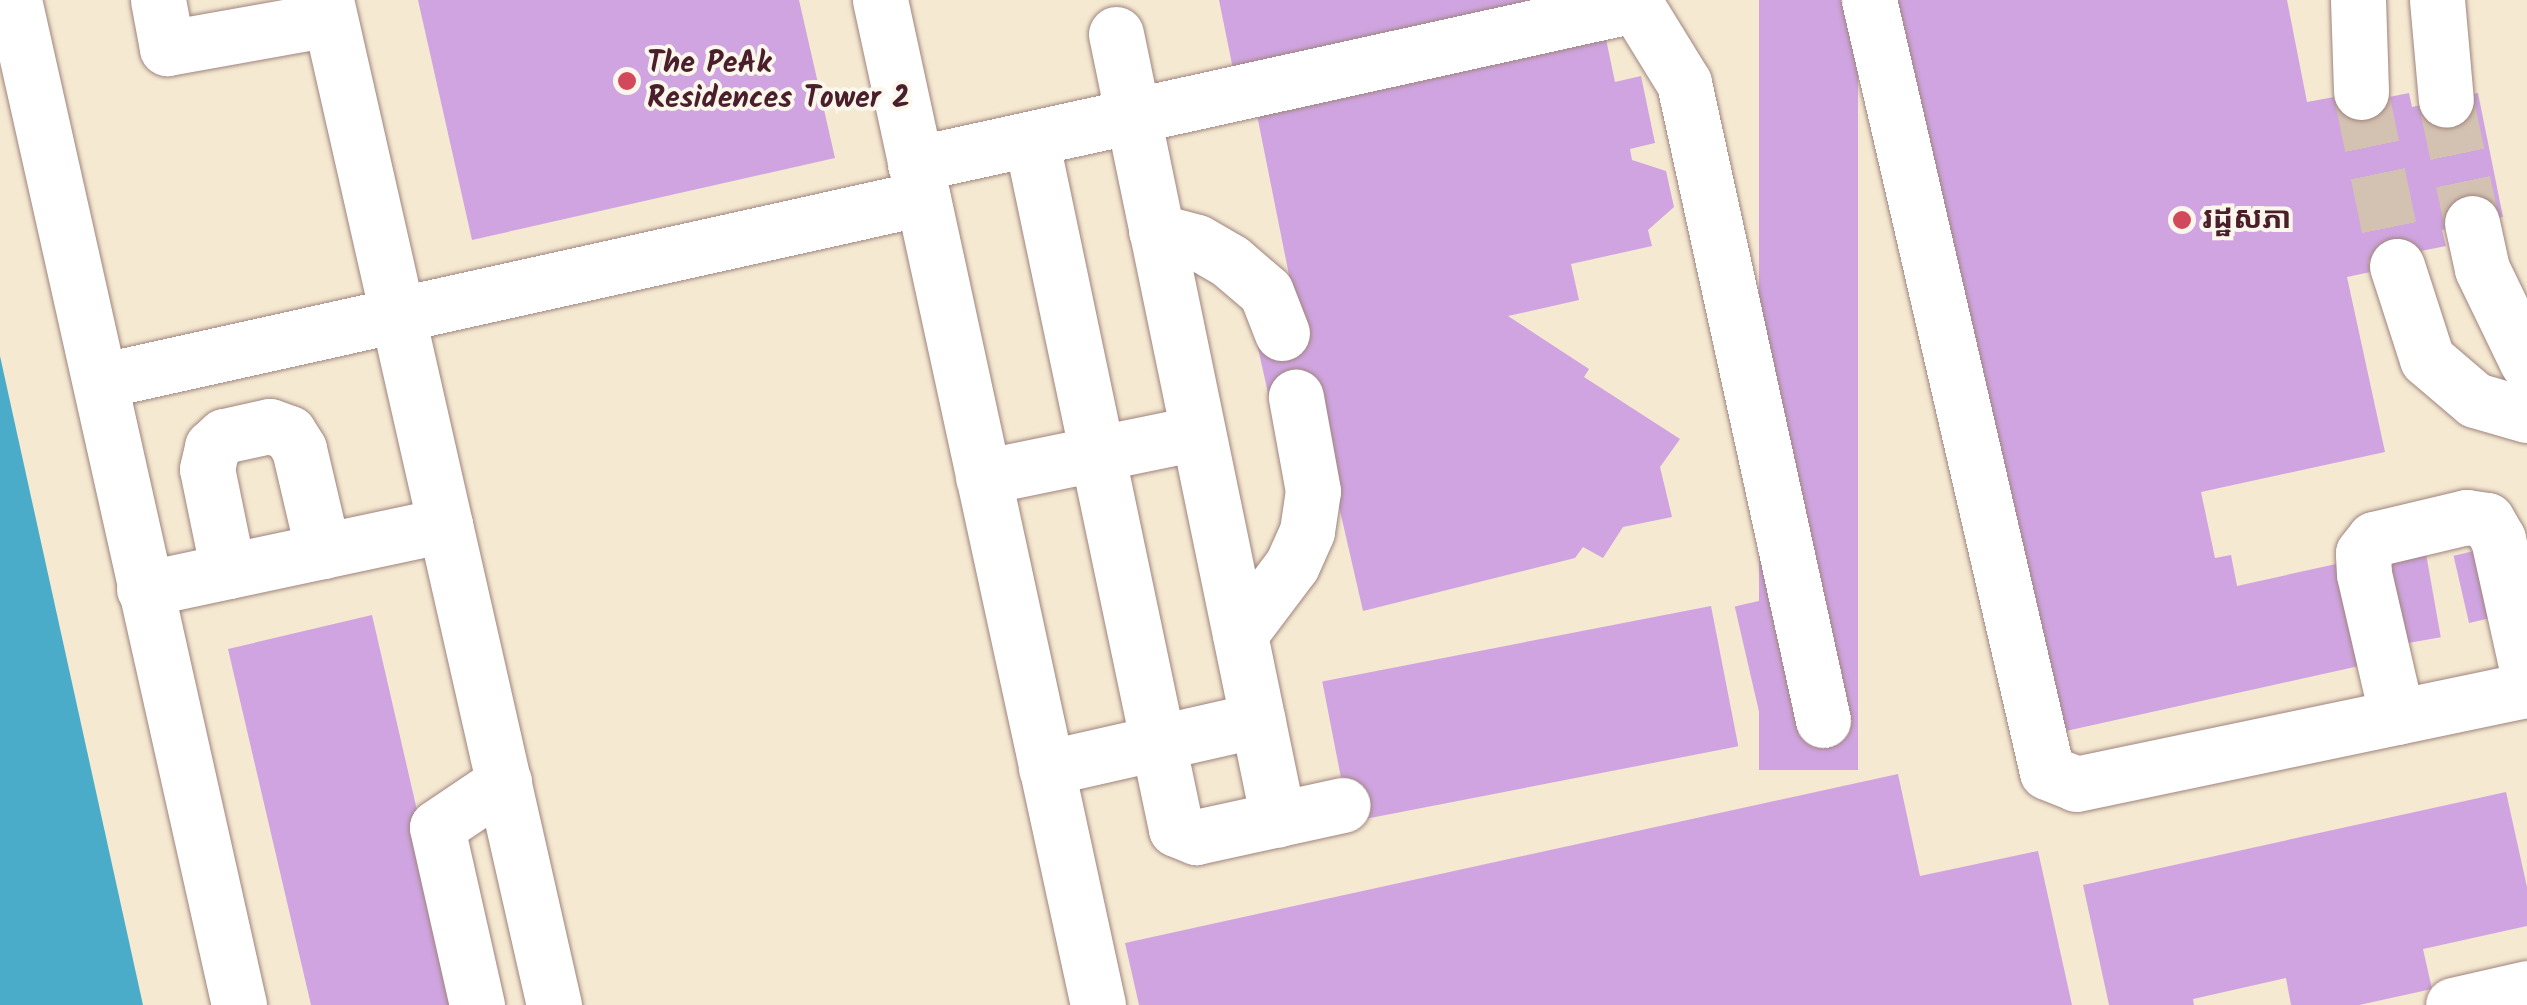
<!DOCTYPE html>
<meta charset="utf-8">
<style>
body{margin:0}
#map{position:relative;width:2527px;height:1005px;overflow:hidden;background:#f5e9d2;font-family:Kalam,"Noto Sans Khmer",sans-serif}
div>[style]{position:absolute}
.water>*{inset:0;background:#4bacca}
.building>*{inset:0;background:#cfa4e0;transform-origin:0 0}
.minor-tunnel>*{height:55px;margin-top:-27.5px;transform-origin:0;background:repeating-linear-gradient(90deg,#d3c1b1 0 55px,transparent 0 83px)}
.roads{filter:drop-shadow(0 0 2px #a0847e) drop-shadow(0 0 2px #a0847e)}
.minor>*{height:55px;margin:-27.5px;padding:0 27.5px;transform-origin:27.5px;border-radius:27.5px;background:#fff}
.dots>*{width:28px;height:28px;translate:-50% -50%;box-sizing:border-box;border:5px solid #fbf7ec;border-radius:50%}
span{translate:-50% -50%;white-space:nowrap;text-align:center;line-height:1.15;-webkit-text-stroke:8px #fbf7ec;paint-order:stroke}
.poi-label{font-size:30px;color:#4a1f2b;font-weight:700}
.left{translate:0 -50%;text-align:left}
</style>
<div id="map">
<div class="water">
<div style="clip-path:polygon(0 356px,143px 1005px,0 1005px)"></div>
</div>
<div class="building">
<div style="clip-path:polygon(418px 0,799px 0,835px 158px,472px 240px)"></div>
<div style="clip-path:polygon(1219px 0,1577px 0,1235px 79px)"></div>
<div style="left:1759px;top:0;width:99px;height:770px"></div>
<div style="clip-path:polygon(1897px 0,2287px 0,2307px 102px,2372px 90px,2374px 100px,2409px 93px,2412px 107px,2478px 93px,2503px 217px,2442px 230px,2446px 246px,2411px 253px,2413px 263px,2347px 277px,2385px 452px,2201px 492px,2215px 558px,2231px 555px,2237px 586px,2336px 564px,2359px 666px,2057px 733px)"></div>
<div style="clip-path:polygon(1606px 39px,1615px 82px,1641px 76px,1655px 143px,1630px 149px,1632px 160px,1666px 171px,1674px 207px,1648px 230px,1652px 246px,1571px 264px,1579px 300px,1508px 316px,1589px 369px,1584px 377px,1680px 439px,1660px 467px,1672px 517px,1623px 527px,1603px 558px,1583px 547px,1575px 558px,1363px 611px,1313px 393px,1270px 402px,1256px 339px,1300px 330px,1255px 105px,1322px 90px,1325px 102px)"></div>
<div style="left:2422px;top:531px;width:108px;height:66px;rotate:80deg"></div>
<div style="left:2474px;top:551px;width:69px;height:21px;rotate:77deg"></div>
<div style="left:1763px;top:600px;width:139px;height:29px;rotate:77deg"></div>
<div style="left:1711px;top:606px;width:143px;height:396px;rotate:79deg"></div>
<div style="clip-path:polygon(372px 615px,428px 858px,462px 1005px,311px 1005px,228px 649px)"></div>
<div style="clip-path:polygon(1898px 774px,1920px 876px,2038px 851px,2072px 1005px,1139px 1005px,1125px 943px)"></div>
<div style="clip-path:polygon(2506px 792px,2527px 887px,2527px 926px,2423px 949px,2432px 989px,2359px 1005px,2291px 1005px,2286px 978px,2193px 999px,2194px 1005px,2109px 1005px,2083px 885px)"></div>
</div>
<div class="minor-tunnel">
<div style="left:2361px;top:92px;width:178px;rotate:78.3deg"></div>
<div style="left:2446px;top:100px;width:126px;rotate:78.1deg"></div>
</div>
<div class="roads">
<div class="minor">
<div style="left:14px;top:0;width:1030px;rotate:77.38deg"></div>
<div style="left:158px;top:0;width:49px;rotate:79.4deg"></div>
<div style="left:167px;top:48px;width:165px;rotate:-10.1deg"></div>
<div style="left:326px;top:0;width:1031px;rotate:77.22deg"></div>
<div style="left:880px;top:0;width:1028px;rotate:77.76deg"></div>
<div style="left:1633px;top:0;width:97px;rotate:58.4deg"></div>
<div style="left:1684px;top:83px;width:652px;rotate:77.69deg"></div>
<div style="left:1869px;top:0;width:792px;rotate:77.02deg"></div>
<div style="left:2047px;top:772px;width:31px;rotate:22deg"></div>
<div style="left:2076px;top:784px;width:461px;rotate:-11.8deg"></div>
<div style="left:2358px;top:0;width:92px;rotate:88.1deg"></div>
<div style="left:2437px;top:0;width:100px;rotate:84.9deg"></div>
<div style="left:1116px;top:34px;width:802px;rotate:78.34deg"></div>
<div style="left:1031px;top:139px;width:705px;rotate:78.13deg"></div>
<div style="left:1176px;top:829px;width:22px;rotate:22deg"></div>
<div style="left:1196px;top:837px;width:150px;rotate:-12.3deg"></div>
<div style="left:915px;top:164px;width:736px;rotate:-12.47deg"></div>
<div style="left:2472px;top:223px;width:47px;rotate:77.7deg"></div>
<div style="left:2482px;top:269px;width:103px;rotate:64.2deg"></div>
<div style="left:1156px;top:231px;width:42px;rotate:15deg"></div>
<div style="left:1197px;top:242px;width:39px;rotate:30deg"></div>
<div style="left:1231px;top:262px;width:46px;rotate:40.6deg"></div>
<div style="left:1266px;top:292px;width:44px;rotate:68.7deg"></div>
<div style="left:2397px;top:266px;width:98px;rotate:72.1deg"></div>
<div style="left:2427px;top:359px;width:63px;rotate:40.5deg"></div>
<div style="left:2475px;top:400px;width:54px;rotate:16.1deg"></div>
<div style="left:100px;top:381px;width:843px;rotate:-12.54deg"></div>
<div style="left:983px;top:477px;width:219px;rotate:-11.6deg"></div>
<div style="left:228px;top:571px;width:104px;rotate:-101.6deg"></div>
<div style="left:207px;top:469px;width:23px;rotate:-77deg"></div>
<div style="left:212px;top:447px;width:16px;rotate:-43deg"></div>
<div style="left:224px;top:436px;width:47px;rotate:-12.3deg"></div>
<div style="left:270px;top:426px;width:20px;rotate:20deg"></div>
<div style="left:289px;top:433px;width:19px;rotate:58deg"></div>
<div style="left:299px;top:449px;width:105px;rotate:76.8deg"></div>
<div style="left:144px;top:589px;width:308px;rotate:-12deg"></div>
<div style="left:1240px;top:634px;width:86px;rotate:-53deg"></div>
<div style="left:1292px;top:565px;width:37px;rotate:-66deg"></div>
<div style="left:1307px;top:531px;width:40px;rotate:-81.5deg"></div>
<div style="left:1313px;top:491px;width:96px;rotate:-100.3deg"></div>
<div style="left:2397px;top:717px;width:147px;rotate:-103deg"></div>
<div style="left:2364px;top:574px;width:21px;rotate:-93deg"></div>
<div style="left:2363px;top:553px;width:18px;rotate:-52deg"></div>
<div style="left:2374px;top:539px;width:95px;rotate:-13.4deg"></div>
<div style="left:2466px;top:517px;width:21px;rotate:8deg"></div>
<div style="left:2487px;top:520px;width:22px;rotate:60deg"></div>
<div style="left:2498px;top:539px;width:134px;rotate:77.5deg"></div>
<div style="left:1046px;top:768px;width:217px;rotate:-12.8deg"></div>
<div style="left:477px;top:1005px;width:182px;rotate:-102.7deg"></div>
<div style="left:437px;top:827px;width:81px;rotate:-33.9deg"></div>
<div style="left:2453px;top:1005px;width:76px;rotate:-12.9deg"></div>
</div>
</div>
<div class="dots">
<div style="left:627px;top:81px;background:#d1495b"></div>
<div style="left:2182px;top:220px;background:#d1495b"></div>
</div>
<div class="poi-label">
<span class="left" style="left:647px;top:81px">The PeAk<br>Residences Tower 2</span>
<span class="left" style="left:2202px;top:220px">រដ្ឋសភា</span>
</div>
</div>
